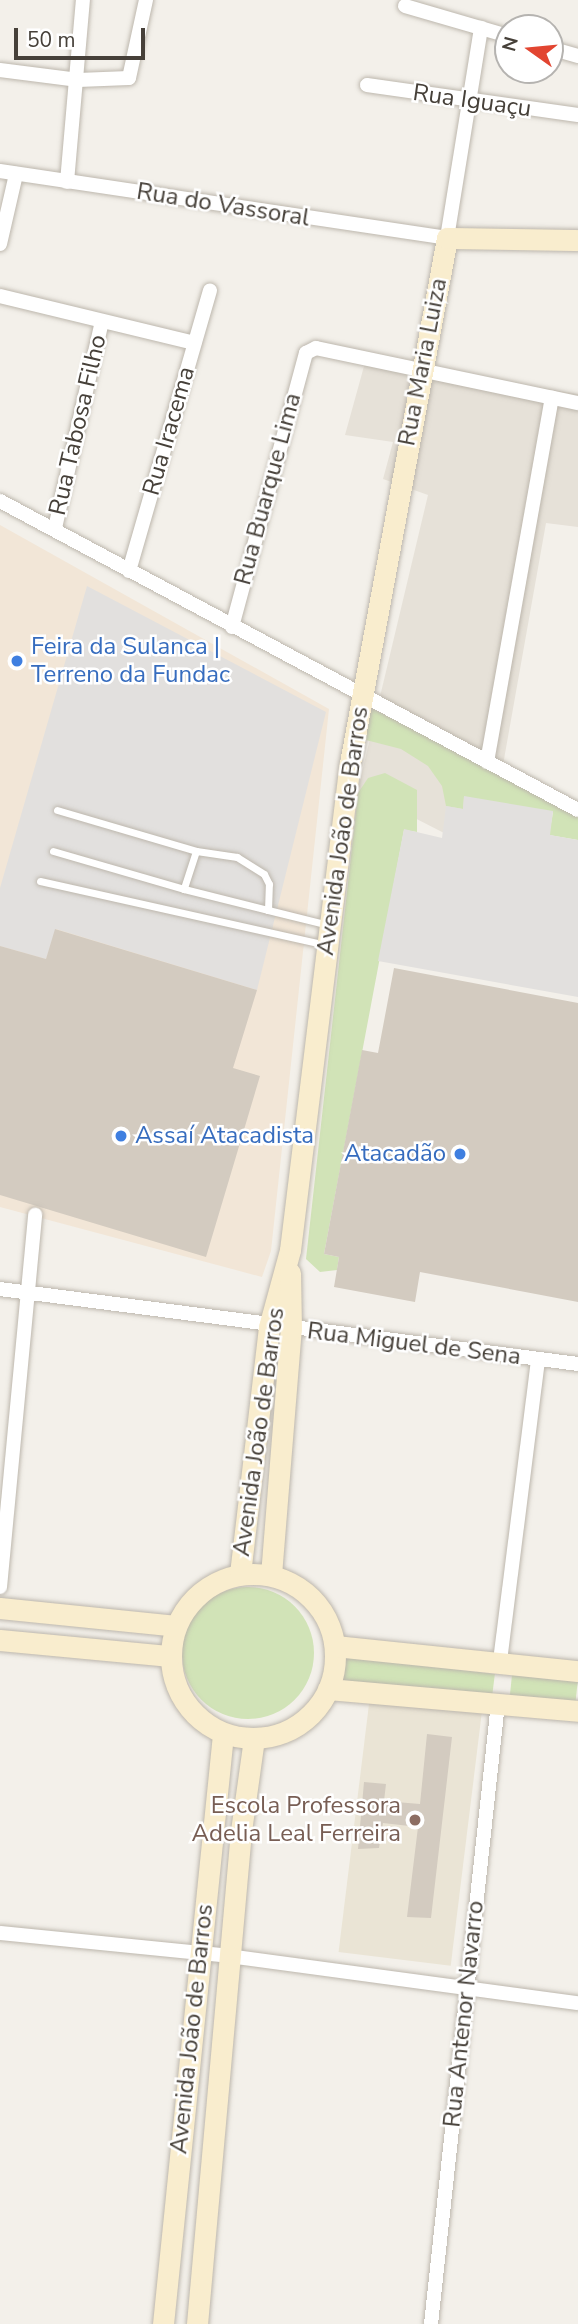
<!DOCTYPE html>
<meta charset="utf-8">
<style>
body{margin:0}
#map{position:relative;width:578px;height:2324px;overflow:hidden;background:#f3f0ea;font-family:"Nunito Sans",sans-serif}
div>[style]{position:absolute}
.residential>*{inset:0;background:#e6e1d8}
.commercial>*{inset:0;background:#f2e6d7}
.education>*{inset:0;background:#eae4d5;transform-origin:0 0}
.green>*{inset:0;background:#d1e3b7;transform-origin:0 0}
.round{border-radius:50%}
.parking>*{inset:0;background:#e2e0de}
.building>*{inset:0;background:#d3cbc0}
.roads{filter:drop-shadow(0 0 2px #bdb7ad) drop-shadow(0 0 2px #bdb7ad)}
.lane>*{height:7px;margin:-3.5px;padding:0 3.5px;transform-origin:3.5px;border-radius:3.5px;background:#fff}
.street>*{height:14px;margin:-7px;padding:0 7px;transform-origin:7px;border-radius:7px;background:#fff}
.secondary>*{height:21px;margin:-10.5px;padding:0 10.5px;transform-origin:10.5px;border-radius:10.5px;background:#f9edce}
.secondary>.ring{margin:-10.5px;padding:0;box-sizing:content-box;background:none;border:21px solid #f9edce;border-radius:50%}
.dots>*{width:19px;height:19px;translate:-50% -50%;box-sizing:border-box;border:4px solid #fff;border-radius:50%}
span{translate:-50% -50%;white-space:nowrap;text-align:center;line-height:1.15;-webkit-text-stroke:5px #fff;paint-order:stroke}
.street-label{font-size:24px;color:#464039}
.shop-label{font-size:24px;color:#366cbe}
.left{translate:0 -50%;text-align:left}
.right{translate:-100% -50%;text-align:right}
.education-label{font-size:24px;color:#785e54}
.north{position:absolute;left:494px;top:14px;width:70px;height:70px;box-sizing:border-box;background:#fff;border:2px solid #b5b3b0;border-radius:50%;rotate:285deg;font-size:19px;font-weight:700;line-height:28px;text-align:center;color:#464039}
.north::after{content:'';display:block;margin:auto;width:24px;height:32px;background:#e24531;clip-path:polygon(50% 0,100% 100%,50% 72%,0 100%)}
.scale{position:absolute;left:14px;top:28px;width:131px;height:32px;box-sizing:border-box;border:4px solid #464039;border-top:0;padding-left:9px;font-size:21px;line-height:24px;white-space:nowrap;color:#464039;-webkit-text-stroke:5px #fff;paint-order:stroke}
</style>
<div id="map">
<div class="residential">
<div style="clip-path:polygon(366px 359px,578px 394px,578px 527px,546px 523px,487px 855px,358px 789px,428px 495px,383px 479px,393px 442px,345px 435px)"></div>
</div>
<div class="commercial">
<div style="clip-path:polygon(0 525px,329px 709px,271px 1251px,262px 1277px,0 1207px)"></div>
</div>
<div class="education">
<div style="left:370px;top:1696px;width:113px;height:258px;rotate:7deg"></div>
</div>
<div class="green">
<div style="clip-path:polygon(373px 709px,578px 813px,578px 840px,549px 835px,553px 812px,464px 797px,463px 809px,446px 806px,442px 786px,428px 766px,401px 749px,362px 739px,366px 712px)"></div>
<div style="clip-path:polygon(385px 773px,417px 790px,417px 832px,404px 830px,324px 1254px,339px 1257px,337px 1270px,320px 1272px,306px 1259px,358px 793px,368px 778px)"></div>
<div class="round" style="left:182px;top:1587px;width:132px;height:132px"></div>
<div style="left:341px;top:1655px;width:155px;height:26px;rotate:7deg"></div>
<div style="left:512px;top:1675px;width:66px;height:21px;rotate:6deg"></div>
</div>
<div class="parking">
<div style="clip-path:polygon(87px 586px,326px 712px,257px 990px,56px 929px,46px 959px,0 946px,0 888px)"></div>
<div style="clip-path:polygon(464px 796px,553px 811px,550px 835px,578px 840px,578px 997px,378px 961px,404px 829px,442px 838px,446px 806px,463px 809px)"></div>
</div>
<div class="building">
<div style="clip-path:polygon(55px 929px,257px 990px,233px 1068px,260px 1076px,206px 1257px,0 1195px,0 946px,46px 959px)"></div>
<div style="clip-path:polygon(394px 968px,578px 1003px,578px 1302px,420px 1272px,415px 1302px,334px 1287px,339px 1257px,324px 1254px,362px 1050px,378px 1053px)"></div>
<div style="clip-path:polygon(427px 1734px,452px 1737px,431px 1918px,407px 1917px,418px 1827px,383px 1823px,379px 1848px,358px 1849px,364px 1782px,386px 1784px,384px 1801px,420px 1804px)"></div>
</div>
<div class="roads">
<div class="lane">
<div style="left:57px;top:810px;width:145px;rotate:16.4deg"></div>
<div style="left:53px;top:851px;width:136px;rotate:16.2deg"></div>
<div style="left:40px;top:881px;width:293px;rotate:12.6deg"></div>
<div style="left:268px;top:910px;width:26px;rotate:-88deg"></div>
<div style="left:269px;top:884px;width:11px;rotate:-117deg"></div>
<div style="left:264px;top:874px;width:32px;rotate:-148deg"></div>
<div style="left:237px;top:857px;width:41px;rotate:-171.7deg"></div>
<div style="left:196px;top:851px;width:40px;rotate:108deg"></div>
<div style="left:184px;top:889px;width:87px;rotate:14deg"></div>
<div style="left:268px;top:910px;width:63px;rotate:13.8deg"></div>
</div>
<div class="street">
<div style="left:405px;top:6px;width:107px;rotate:16.2deg"></div>
<div style="left:550px;top:48px;width:29px;rotate:16deg"></div>
<div style="left:0;top:70px;width:79px;rotate:7.3deg"></div>
<div style="left:78px;top:80px;width:51px;rotate:-2.2deg"></div>
<div style="left:129px;top:78px;width:80px;rotate:-77.7deg"></div>
<div style="left:367px;top:85px;width:213px;rotate:8.1deg"></div>
<div style="left:0;top:171px;width:452px;rotate:8.5deg"></div>
<div style="left:447px;top:238px;width:213px;rotate:-80.8deg"></div>
<div style="left:67px;top:182px;width:183px;rotate:-85deg"></div>
<div style="left:0;top:244px;width:72px;rotate:-77.1deg"></div>
<div style="left:0;top:296px;width:200px;rotate:13.6deg"></div>
<div style="left:0;top:501px;width:655px;rotate:28.13deg"></div>
<div style="left:55px;top:528px;width:212px;rotate:-77.2deg"></div>
<div style="left:129px;top:571px;width:292px;rotate:-73.9deg"></div>
<div style="left:232px;top:627px;width:284px;rotate:-74.9deg"></div>
<div style="left:306px;top:353px;width:11px;rotate:-27deg"></div>
<div style="left:316px;top:348px;width:268px;rotate:11.9deg"></div>
<div style="left:487px;top:762px;width:370px;rotate:-79.9deg"></div>
<div style="left:0;top:1289px;width:583px;rotate:7.39deg"></div>
<div style="left:0;top:1587px;width:374px;rotate:-84.6deg"></div>
<div style="left:500px;top:1661px;width:304px;rotate:-82.8deg"></div>
<div style="left:0;top:1933px;width:230px;rotate:5.7deg"></div>
<div style="left:229px;top:1956px;width:352px;rotate:7.7deg"></div>
<div style="left:431px;top:2324px;width:625px;rotate:-83.84deg"></div>
</div>
<div class="secondary">
<div class="ring" style="left:171px;top:1574px;width:143px;height:143px"></div>
<div style="left:240px;top:1574px;width:249px;rotate:-83.3deg"></div>
<div style="left:269px;top:1327px;width:80px;rotate:-74.7deg"></div>
<div style="left:290px;top:1250px;width:491px;rotate:-83deg"></div>
<div style="left:350px;top:763px;width:534px;rotate:-79.53deg"></div>
<div style="left:447px;top:238px;width:131px;rotate:0.9deg"></div>
<div style="left:271px;top:1575px;width:247px;rotate:-85.4deg"></div>
<div style="left:291px;top:1329px;width:56px;rotate:-91deg"></div>
<div style="left:0;top:1608px;width:177px;rotate:5.8deg"></div>
<div style="left:0;top:1640px;width:171px;rotate:5.4deg"></div>
<div style="left:335px;top:1646px;width:244px;rotate:5.9deg"></div>
<div style="left:328px;top:1689px;width:251px;rotate:5deg"></div>
<div style="left:163px;top:2324px;width:593px;rotate:-84.19deg"></div>
<div style="left:197px;top:2324px;width:495px;rotate:-84.9deg"></div>
<div style="left:241px;top:1831px;width:93px;rotate:-82deg"></div>
</div>
</div>
<div class="dots">
<div style="left:17px;top:661px;background:#3f7fe0"></div>
<div style="left:121px;top:1136px;background:#3f7fe0"></div>
<div style="left:460px;top:1154px;background:#3f7fe0"></div>
<div style="left:415px;top:1820px;background:#8d6e63"></div>
</div>
<div class="street-label">
<span style="left:472px;top:101px;rotate:8deg">Rua Iguaçu</span>
<span style="left:223px;top:205px;rotate:9deg">Rua do Vassoral</span>
<span style="left:423px;top:362px;rotate:-79deg">Rua Maria Luiza</span>
<span style="left:78px;top:425px;rotate:-77deg">Rua Tabosa Filho</span>
<span style="left:169px;top:431px;rotate:-74deg">Rua Iracema</span>
<span style="left:268px;top:489px;rotate:-75deg">Rua Buarque Lima</span>
<span style="left:343px;top:831px;rotate:-82deg">Avenida João de Barros</span>
<span style="left:414px;top:1344px;rotate:7deg">Rua Miguel de Sena</span>
<span style="left:259px;top:1432px;rotate:-82deg">Avenida João de Barros</span>
<span style="left:464px;top:2014px;rotate:-84deg">Rua Antenor Navarro</span>
<span style="left:192px;top:2029px;rotate:-84deg">Avenida João de Barros</span>
</div>
<div class="shop-label">
<span class="left" style="left:31px;top:661px">Feira da Sulanca |<br>Terreno da Fundac</span>
<span class="left" style="left:135px;top:1136px">Assaí Atacadista</span>
<span class="right" style="left:446px;top:1154px">Atacadão</span>
</div>
<div class="education-label">
<span class="right" style="left:401px;top:1820px">Escola Professora<br>Adelia Leal Ferreira</span>
</div>
<div class="north">N</div>
<div class="scale">50 m</div>
</div>
